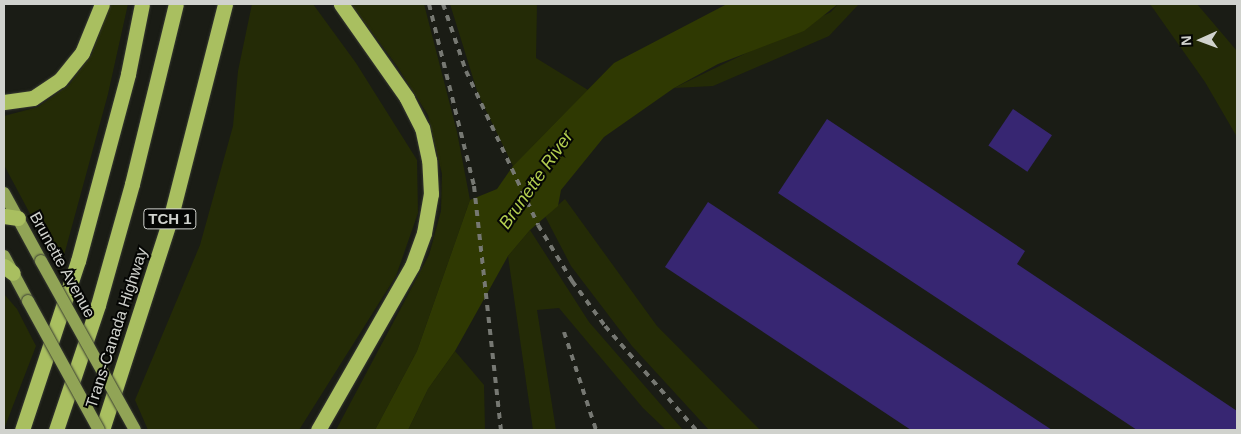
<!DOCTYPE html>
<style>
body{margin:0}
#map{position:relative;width:1241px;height:434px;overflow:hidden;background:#1a1c15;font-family:Helvetica,sans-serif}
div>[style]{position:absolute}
.green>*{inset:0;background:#242b06}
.water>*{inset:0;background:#2f3902}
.building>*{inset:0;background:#372672;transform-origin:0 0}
.roads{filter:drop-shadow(0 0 1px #373932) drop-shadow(0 0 1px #373932)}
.primary>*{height:12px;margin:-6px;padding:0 6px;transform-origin:6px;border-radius:6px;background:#91a456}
.highway>*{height:15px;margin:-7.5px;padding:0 7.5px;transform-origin:7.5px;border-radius:7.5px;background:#a9bf60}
.rail>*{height:4px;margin-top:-2px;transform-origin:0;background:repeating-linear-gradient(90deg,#767872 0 6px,transparent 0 12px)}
.bridges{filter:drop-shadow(0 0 1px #373932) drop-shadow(0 0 1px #373932)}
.primary-bridge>*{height:12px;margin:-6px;padding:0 6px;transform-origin:6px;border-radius:6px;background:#91a456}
span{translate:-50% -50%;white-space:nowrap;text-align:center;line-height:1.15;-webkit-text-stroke:4px #050604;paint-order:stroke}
.shield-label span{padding:1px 4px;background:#050604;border:1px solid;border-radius:4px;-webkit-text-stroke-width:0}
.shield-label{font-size:15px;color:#d0d2cd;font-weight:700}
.street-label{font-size:16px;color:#d0d2cd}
.water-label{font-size:18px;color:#b2cd4f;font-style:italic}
.frame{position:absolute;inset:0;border:5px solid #d0d2cd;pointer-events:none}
.north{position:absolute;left:1176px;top:15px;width:50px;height:50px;-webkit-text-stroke:4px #050604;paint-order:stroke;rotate:268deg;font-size:14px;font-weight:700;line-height:20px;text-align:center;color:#d0d2cd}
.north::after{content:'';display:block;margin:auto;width:18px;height:22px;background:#d0d2cd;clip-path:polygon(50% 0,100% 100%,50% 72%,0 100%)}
</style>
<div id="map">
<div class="green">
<div style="clip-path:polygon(109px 4px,128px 4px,108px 94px,60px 270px,4px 165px,4px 116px,38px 107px,69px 85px,92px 54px)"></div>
<div style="clip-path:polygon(252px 4px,313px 4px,356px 63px,417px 160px,418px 213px,396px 276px,299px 430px,148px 430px,135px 400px,200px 245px,233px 126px,238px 71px)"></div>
<div style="clip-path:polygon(351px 4px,424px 4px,457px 132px,470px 200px,417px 351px,375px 430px,336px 430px,429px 255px,441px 211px,442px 174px,428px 115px,397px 66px)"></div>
<div style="clip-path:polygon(450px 4px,537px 4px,536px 58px,588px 90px,513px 166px,478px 94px)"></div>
<div style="clip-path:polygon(838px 4px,859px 4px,829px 36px,713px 86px,674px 88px,831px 12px)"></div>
<div style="clip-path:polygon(1150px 4px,1197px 4px,1237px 51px,1237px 137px,1205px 82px)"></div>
<div style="clip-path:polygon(565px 199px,657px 326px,760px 430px,709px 430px,632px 346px,571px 266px,545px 216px)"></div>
<div style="clip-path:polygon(530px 230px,589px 322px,683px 430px,666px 430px,643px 408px,559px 308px,537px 310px,556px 430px,533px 430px,508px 256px)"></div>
<div style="clip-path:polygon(4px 294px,17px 309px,36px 346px,4px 429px)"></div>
<div style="clip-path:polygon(455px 351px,484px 385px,485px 430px,408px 430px,428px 389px)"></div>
</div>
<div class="water">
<div style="clip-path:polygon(727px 4px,838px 4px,804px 31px,718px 64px,674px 88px,604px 137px,561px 190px,558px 206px,530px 230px,508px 256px,455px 351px,428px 389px,408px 430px,375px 430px,417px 351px,470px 200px,497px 189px,513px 166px,614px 63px)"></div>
</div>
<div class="building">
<div style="left:1013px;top:109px;width:47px;height:44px;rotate:34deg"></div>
<div style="clip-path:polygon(827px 119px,1025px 251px,1017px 264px,1237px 411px,1237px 430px,1137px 430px,778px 193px)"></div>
<div style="clip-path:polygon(708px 202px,1052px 430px,911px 430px,665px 267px)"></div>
</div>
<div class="roads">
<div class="primary">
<div style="left:4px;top:193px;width:77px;rotate:61.4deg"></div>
<div style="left:4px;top:256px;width:51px;rotate:61.9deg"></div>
</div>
<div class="highway">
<div style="left:4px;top:102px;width:29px;rotate:-8deg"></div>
<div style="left:33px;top:98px;width:32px;rotate:-34deg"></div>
<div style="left:60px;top:80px;width:35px;rotate:-51deg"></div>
<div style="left:82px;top:53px;width:53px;rotate:-67.8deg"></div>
<div style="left:4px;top:216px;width:14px;rotate:8deg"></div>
<div style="left:4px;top:266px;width:11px;rotate:38deg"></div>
<div style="left:22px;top:430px;width:178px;rotate:-71.7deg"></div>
<div style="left:78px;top:261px;width:194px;rotate:-75deg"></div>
<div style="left:128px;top:74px;width:71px;rotate:-78.7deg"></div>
<div style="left:56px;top:430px;width:132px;rotate:-71.4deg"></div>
<div style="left:98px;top:305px;width:126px;rotate:-74.3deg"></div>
<div style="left:132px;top:184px;width:185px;rotate:-76.3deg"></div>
<div style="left:102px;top:430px;width:225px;rotate:-72.1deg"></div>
<div style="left:171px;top:216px;width:219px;rotate:-75.7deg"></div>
<div style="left:318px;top:430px;width:189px;rotate:-60.2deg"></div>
<div style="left:412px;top:266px;width:35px;rotate:-70deg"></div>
<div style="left:424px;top:233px;width:40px;rotate:-80deg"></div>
<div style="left:431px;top:194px;width:34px;rotate:-93deg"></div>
<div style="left:429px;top:160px;width:33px;rotate:-102deg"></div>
<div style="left:422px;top:128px;width:34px;rotate:-117deg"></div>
<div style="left:407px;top:98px;width:115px;rotate:-125.1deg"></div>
</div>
</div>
<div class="rail">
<div style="left:429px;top:4px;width:187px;rotate:76.1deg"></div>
<div style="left:474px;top:186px;width:245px;rotate:83.7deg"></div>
<div style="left:443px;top:4px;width:71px;rotate:71.1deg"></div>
<div style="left:466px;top:71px;width:170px;rotate:64.9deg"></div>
<div style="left:538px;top:225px;width:66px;rotate:58.7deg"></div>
<div style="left:572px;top:281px;width:56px;rotate:53.7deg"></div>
<div style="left:605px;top:326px;width:138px;rotate:48.8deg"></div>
<div style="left:564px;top:332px;width:103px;rotate:71.9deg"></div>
</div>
<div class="bridges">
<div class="primary-bridge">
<div style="left:41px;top:261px;width:193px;rotate:60.9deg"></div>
<div style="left:28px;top:301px;width:147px;rotate:61.2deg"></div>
</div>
</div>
<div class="shield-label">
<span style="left:170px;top:219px">TCH 1</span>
</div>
<div class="street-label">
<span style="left:62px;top:265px;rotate:61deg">Brunette Avenue</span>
<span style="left:117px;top:328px;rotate:-72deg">Trans-Canada Highway</span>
</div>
<div class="water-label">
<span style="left:536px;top:180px;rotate:-55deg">Brunette River</span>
</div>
<div class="frame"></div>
<div class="north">N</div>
</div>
